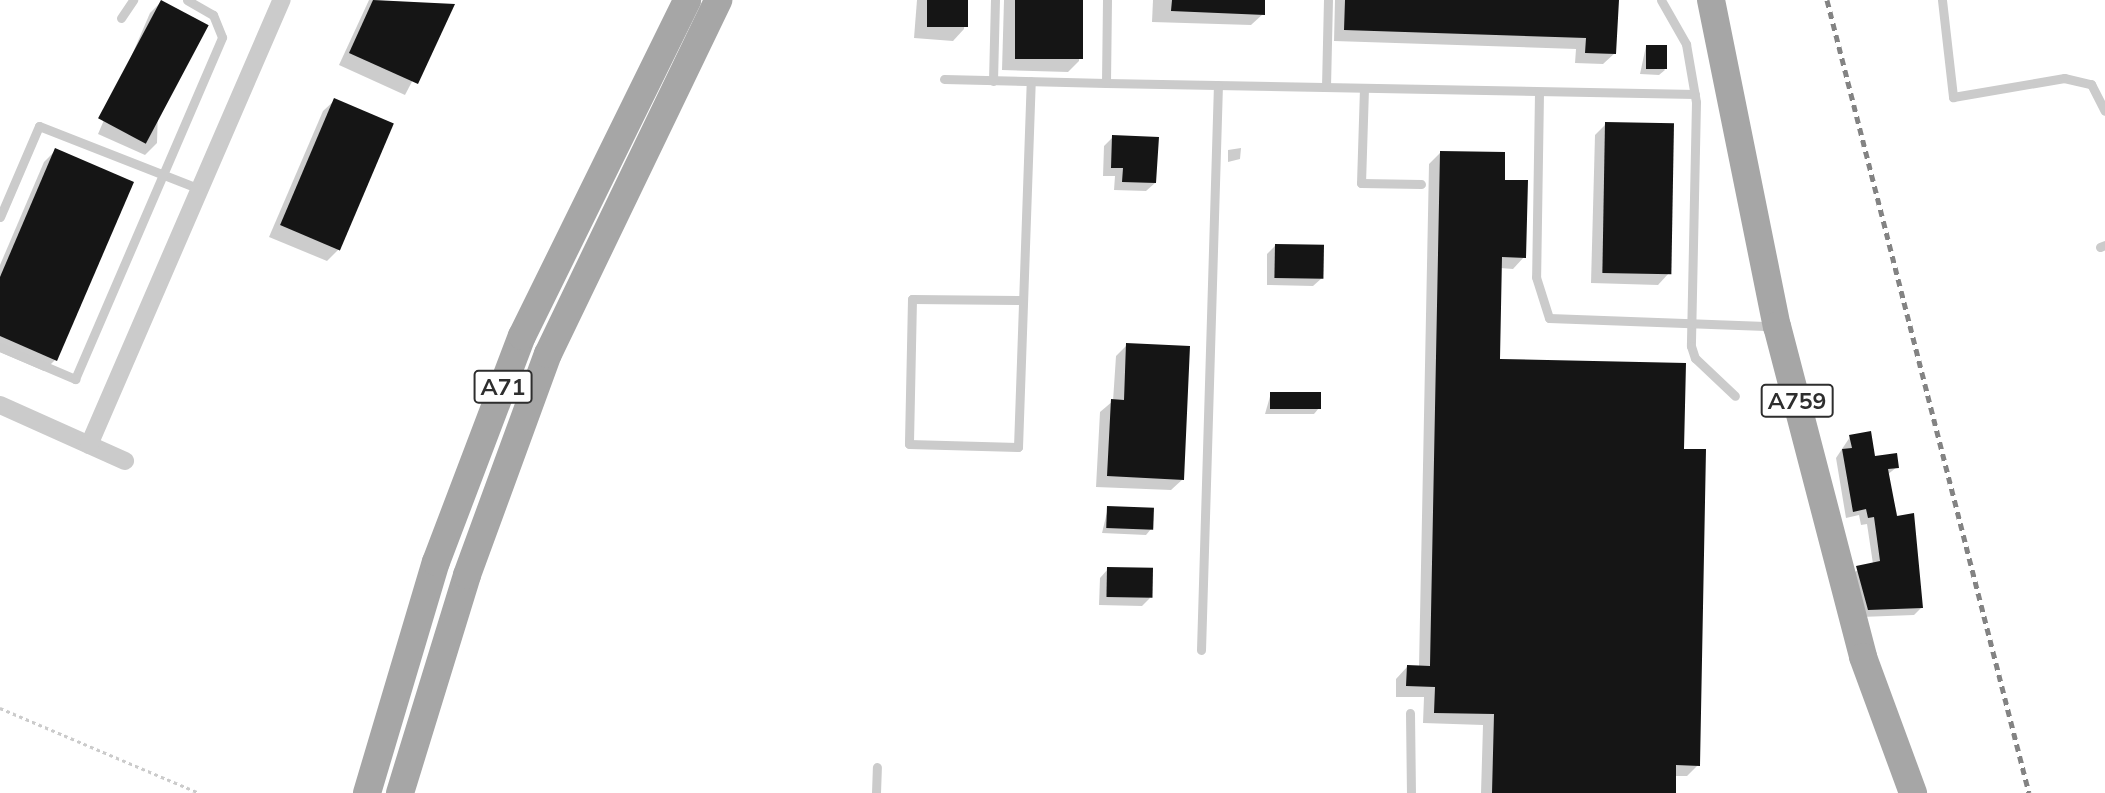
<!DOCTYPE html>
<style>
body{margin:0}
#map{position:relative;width:2105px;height:793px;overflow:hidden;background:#fff;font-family:Mulish,sans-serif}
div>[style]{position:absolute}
.shadow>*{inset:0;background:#0003}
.building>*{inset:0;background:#151515;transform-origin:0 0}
.path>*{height:2.5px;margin-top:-1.25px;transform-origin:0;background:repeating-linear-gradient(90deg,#cbcbcb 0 3.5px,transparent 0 7px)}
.lane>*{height:9px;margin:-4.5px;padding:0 4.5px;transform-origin:4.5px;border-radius:4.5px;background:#cbcbcb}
.street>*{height:18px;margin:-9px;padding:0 9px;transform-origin:9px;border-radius:9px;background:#cbcbcb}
.primary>*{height:28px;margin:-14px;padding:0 14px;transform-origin:14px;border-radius:14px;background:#a6a6a6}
.rail>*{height:5px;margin-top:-2.5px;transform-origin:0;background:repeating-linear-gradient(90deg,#838383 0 7px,transparent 0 12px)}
span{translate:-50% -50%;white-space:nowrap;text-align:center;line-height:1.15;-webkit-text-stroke:7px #fff;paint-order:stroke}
.shield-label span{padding:2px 5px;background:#fff;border:2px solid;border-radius:5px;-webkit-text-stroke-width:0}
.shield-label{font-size:23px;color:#2e2e2e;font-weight:700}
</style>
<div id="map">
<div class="shadow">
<div style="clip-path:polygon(369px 0,452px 5px,405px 95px,339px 65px)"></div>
<div style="clip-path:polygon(917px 0,966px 0,964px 29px,953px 41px,914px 38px)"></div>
<div style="clip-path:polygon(1004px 0,1081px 0,1079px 61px,1068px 72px,1002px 70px)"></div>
<div style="clip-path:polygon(1153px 0,1263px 0,1263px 14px,1251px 25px,1152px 22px)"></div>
<div style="clip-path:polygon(1335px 0,1617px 0,1615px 53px,1603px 64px,1575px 63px,1576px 49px,1334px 41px)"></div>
<div style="clip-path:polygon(161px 2px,157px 143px,145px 155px,98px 134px,150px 13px)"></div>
<div style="clip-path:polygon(1646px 46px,1665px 70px,1659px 75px,1640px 74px)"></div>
<div style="clip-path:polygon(335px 100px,338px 250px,327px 261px,269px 237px,323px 111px)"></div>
<div style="clip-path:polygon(1606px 124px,1669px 273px,1658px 285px,1591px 283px,1595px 135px)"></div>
<div style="clip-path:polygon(1113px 137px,1155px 183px,1146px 191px,1114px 190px,1115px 176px,1103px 176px,1104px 146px)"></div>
<div style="clip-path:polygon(1241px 148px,1240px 159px,1228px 162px,1228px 150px)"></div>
<div style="clip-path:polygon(56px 150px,55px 360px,44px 371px,0 352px,0 265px,44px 162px)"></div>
<div style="clip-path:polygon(1441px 152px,1503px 181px,1524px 257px,1513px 269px,1500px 268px,1498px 361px,1682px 450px,1698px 765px,1687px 776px,1674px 776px,1674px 793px,1481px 793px,1483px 725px,1423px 723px,1424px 697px,1396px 697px,1396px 679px,1407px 667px,1419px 667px,1429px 164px)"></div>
<div style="clip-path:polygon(1276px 245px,1322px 278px,1313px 286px,1267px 285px,1267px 254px)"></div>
<div style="clip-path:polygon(1127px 345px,1183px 479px,1171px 490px,1096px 487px,1100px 412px,1113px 401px,1116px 356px)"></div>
<div style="clip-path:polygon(1271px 393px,1319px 408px,1314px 414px,1265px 414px)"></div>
<div style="clip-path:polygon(1850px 437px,1874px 458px,1897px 467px,1887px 475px,1921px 608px,1914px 615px,1861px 617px,1850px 574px,1873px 564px,1867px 524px,1861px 525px,1859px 515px,1846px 518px,1836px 458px)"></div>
<div style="clip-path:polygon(1108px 508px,1151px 529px,1146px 535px,1102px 533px)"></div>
<div style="clip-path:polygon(1108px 569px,1150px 598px,1142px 606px,1099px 605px,1100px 578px)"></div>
</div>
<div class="building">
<div style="left:161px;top:0;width:54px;height:134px;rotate:28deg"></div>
<div style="clip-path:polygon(373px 0,455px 4px,418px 84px,349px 53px)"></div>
<div style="left:927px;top:0;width:41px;height:27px"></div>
<div style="left:1015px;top:0;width:68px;height:59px"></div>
<div style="clip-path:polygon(1172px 0,1265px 0,1265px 15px,1171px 11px)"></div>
<div style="clip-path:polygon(1345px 0,1619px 0,1616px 54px,1585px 53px,1586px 38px,1344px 30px)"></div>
<div style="left:1646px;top:45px;width:21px;height:24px"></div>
<div style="left:334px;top:98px;width:65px;height:138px;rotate:23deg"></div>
<div style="left:1605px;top:122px;width:69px;height:151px;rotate:1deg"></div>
<div style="clip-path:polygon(1112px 135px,1159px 137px,1156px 183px,1122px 182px,1123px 168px,1111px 168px)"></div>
<div style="clip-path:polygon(55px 148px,134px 182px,57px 361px,0 336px,0 277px)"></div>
<div style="clip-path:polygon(1440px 151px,1505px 152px,1505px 180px,1528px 180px,1526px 258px,1502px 257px,1500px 359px,1686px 363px,1684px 449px,1706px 449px,1700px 766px,1676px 765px,1676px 793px,1492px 793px,1494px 714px,1434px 713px,1435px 687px,1406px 686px,1407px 665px,1430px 666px)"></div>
<div style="left:1275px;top:244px;width:49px;height:34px;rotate:1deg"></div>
<div style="clip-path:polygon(1126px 343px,1190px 346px,1184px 480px,1107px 476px,1111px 399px,1124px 400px)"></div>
<div style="left:1270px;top:392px;width:51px;height:17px"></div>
<div style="clip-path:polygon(1871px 431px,1875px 456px,1897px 453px,1899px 468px,1888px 469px,1897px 516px,1914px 513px,1923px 608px,1868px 610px,1856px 566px,1880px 561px,1874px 517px,1868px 518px,1866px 509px,1853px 512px,1842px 449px,1852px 448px,1849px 435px)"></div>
<div style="left:1107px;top:506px;width:47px;height:22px;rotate:2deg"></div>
<div style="left:1107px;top:567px;width:46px;height:30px;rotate:1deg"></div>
</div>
<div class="path">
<div style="left:0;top:708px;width:216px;rotate:23.1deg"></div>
</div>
<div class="lane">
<div style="left:1107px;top:0;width:83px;rotate:90.7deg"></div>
<div style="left:1106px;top:83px;width:589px;rotate:1.07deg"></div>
<div style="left:1661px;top:0;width:51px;rotate:60.4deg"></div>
<div style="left:1686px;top:44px;width:59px;rotate:80.2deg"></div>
<div style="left:1696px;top:102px;width:244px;rotate:91.2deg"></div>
<div style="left:1691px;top:346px;width:13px;rotate:72deg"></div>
<div style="left:1695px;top:358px;width:55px;rotate:43.5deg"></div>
<div style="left:1942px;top:0;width:98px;rotate:83.5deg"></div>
<div style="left:1953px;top:97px;width:113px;rotate:-9.7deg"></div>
<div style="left:2064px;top:78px;width:28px;rotate:13deg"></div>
<div style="left:2091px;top:84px;width:30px;rotate:63deg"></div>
<div style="left:121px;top:18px;width:22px;rotate:-56deg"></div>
<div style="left:944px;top:79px;width:162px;rotate:1.4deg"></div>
<div style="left:993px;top:81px;width:81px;rotate:-88.6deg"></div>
<div style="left:1326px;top:87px;width:87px;rotate:-88.7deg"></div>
<div style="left:1364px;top:88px;width:95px;rotate:91.8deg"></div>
<div style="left:1361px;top:183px;width:60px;rotate:1deg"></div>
<div style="left:1539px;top:93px;width:184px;rotate:90.9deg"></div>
<div style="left:1536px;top:277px;width:43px;rotate:72.4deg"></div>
<div style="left:1549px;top:318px;width:223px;rotate:2.1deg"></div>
<div style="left:0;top:217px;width:99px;rotate:-66.8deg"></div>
<div style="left:39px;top:126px;width:170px;rotate:21.4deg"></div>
<div style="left:2100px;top:247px;width:5px;rotate:-22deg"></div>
<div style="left:1023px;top:300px;width:111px;rotate:-179.5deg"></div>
<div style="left:912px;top:299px;width:145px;rotate:91.2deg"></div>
<div style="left:909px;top:444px;width:109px;rotate:1.6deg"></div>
<div style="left:1018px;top:447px;width:366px;rotate:-88deg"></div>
<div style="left:0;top:347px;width:82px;rotate:23.1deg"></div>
<div style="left:75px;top:379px;width:372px;rotate:-66.7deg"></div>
<div style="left:222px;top:37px;width:24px;rotate:-112deg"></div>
<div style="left:213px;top:15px;width:30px;rotate:-150deg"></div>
<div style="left:1201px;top:650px;width:565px;rotate:-88.28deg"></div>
<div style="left:1410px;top:713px;width:80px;rotate:89.3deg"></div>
<div style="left:876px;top:793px;width:26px;rotate:-88deg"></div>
</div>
<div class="street">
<div style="left:0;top:405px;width:137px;rotate:24.1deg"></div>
<div style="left:89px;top:445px;width:485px;rotate:-66.6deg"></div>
</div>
<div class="primary">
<div style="left:1711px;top:0;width:333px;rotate:78.6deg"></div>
<div style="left:1777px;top:326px;width:342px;rotate:75.4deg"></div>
<div style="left:1863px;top:657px;width:145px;rotate:69.8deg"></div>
<div style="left:367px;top:793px;width:241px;rotate:-73.4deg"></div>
<div style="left:436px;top:562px;width:242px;rotate:-69.2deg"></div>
<div style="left:522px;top:336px;width:374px;rotate:-63.8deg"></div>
<div style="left:400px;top:793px;width:228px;rotate:-72.9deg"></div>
<div style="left:467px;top:575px;width:235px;rotate:-69.9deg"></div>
<div style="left:548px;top:354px;width:393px;rotate:-64.3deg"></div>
</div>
<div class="rail">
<div style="left:1827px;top:0;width:818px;rotate:75.71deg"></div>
</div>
<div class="shield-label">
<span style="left:503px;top:387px">A71</span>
<span style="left:1797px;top:401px">A759</span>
</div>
</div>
